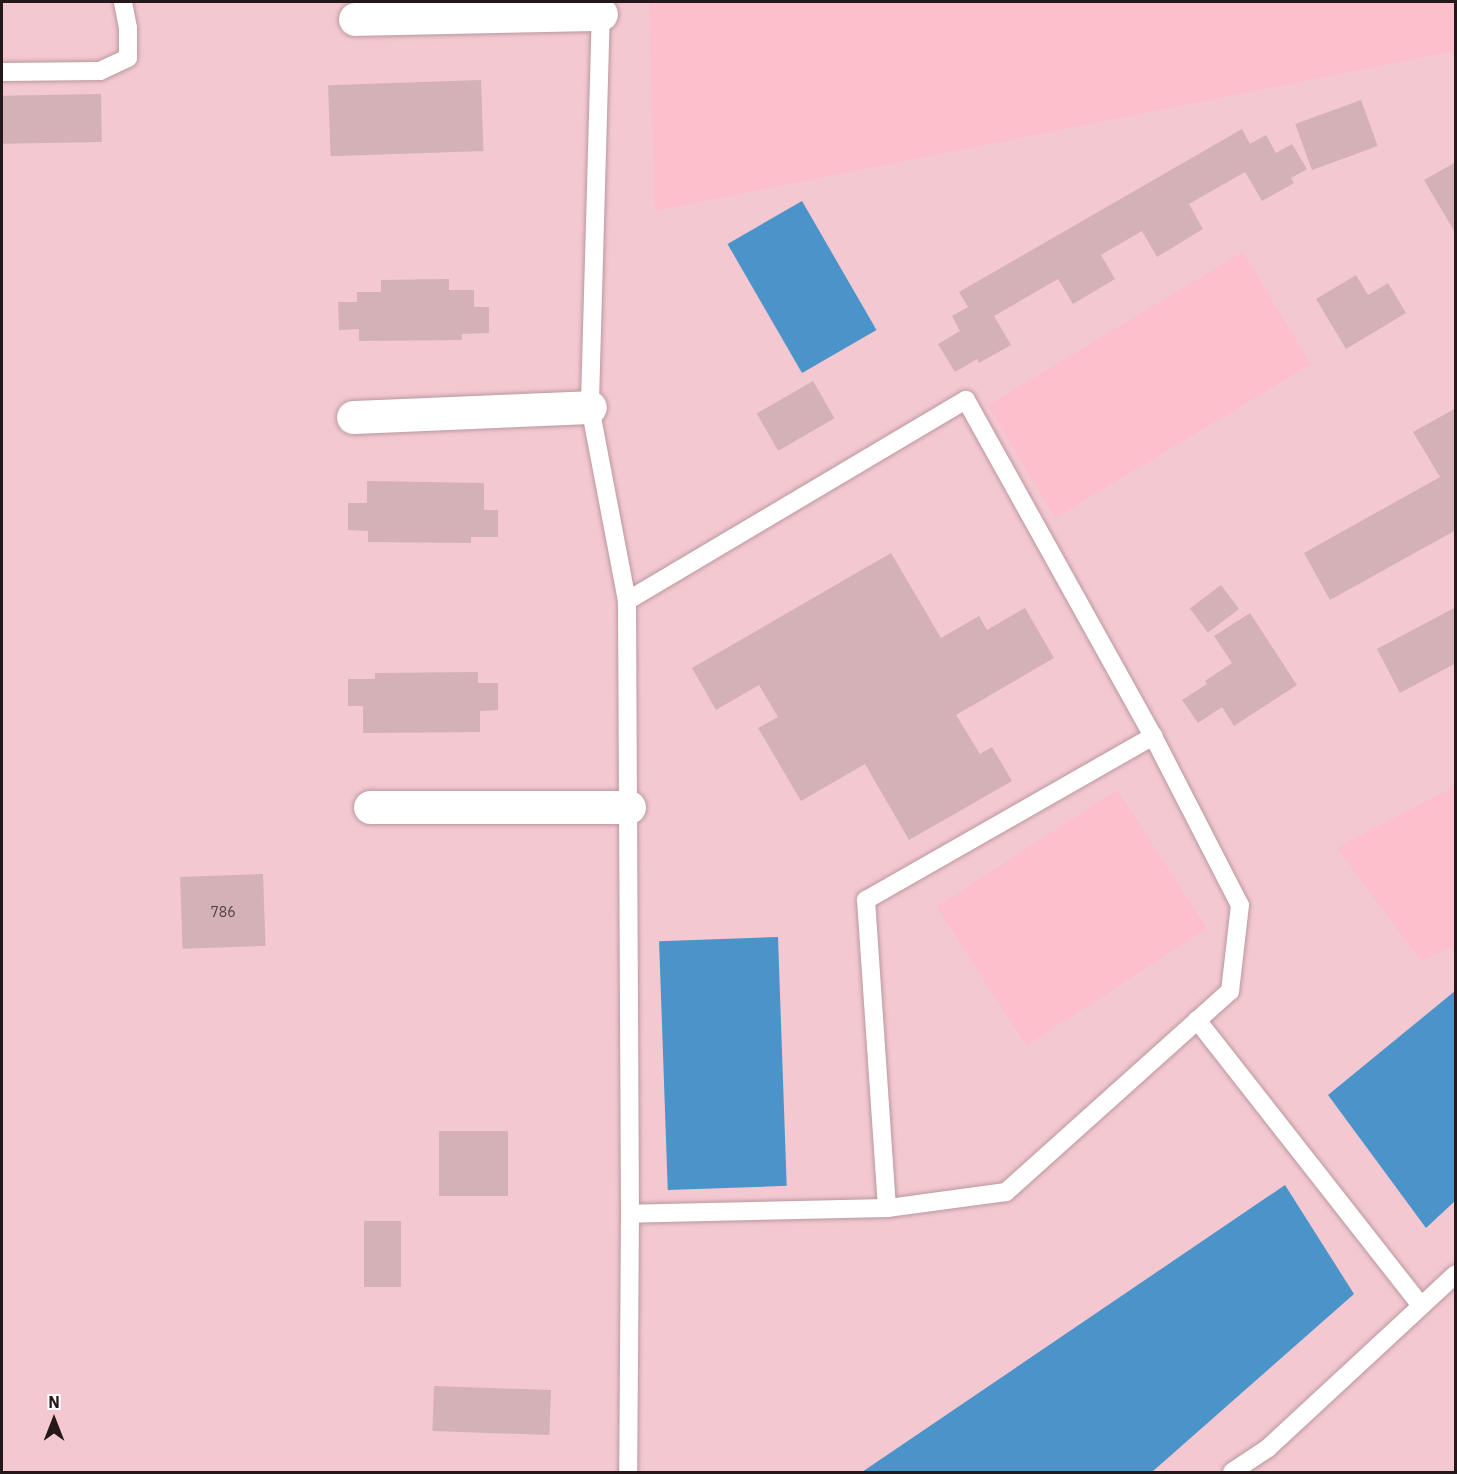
<!DOCTYPE html>
<style>
body{margin:0}
#map{position:relative;width:1457px;height:1474px;overflow:hidden;background:#fad6dd;font-family:"IBM Plex Sans",sans-serif}
div>[style]{position:absolute}
.built>*{inset:0;background:#f4c8d1;transform-origin:0 0}
.green>*{inset:0;background:#fcbfcb;transform-origin:0 0}
.water>*{inset:0;background:#4b94c9;transform-origin:0 0}
.building>*{inset:0;background:#d3b1b7;transform-origin:0 0}
.roads{filter:drop-shadow(0 0 2px #b9989e) drop-shadow(0 0 2px #b9989e)}
.lane>*{height:18px;margin:-9px;padding:0 9px;transform-origin:9px;border-radius:9px;background:#fff}
.street>*{height:33px;margin:-16.5px;padding:0 16.5px;transform-origin:16.5px;border-radius:16.5px;background:#fff}
span{translate:-50% -50%;white-space:nowrap;text-align:center;line-height:1.15;-webkit-text-stroke:6px #fff;paint-order:stroke}
.number-label{font-size:14px;color:#503e41}
.number-label span{-webkit-text-stroke-width:0}
.frame{position:absolute;inset:0;border:3px solid #24181a;pointer-events:none}
.north{position:absolute;left:24px;top:1390px;width:60px;height:60px;-webkit-text-stroke:4px #fff;paint-order:stroke;rotate:0deg;font-size:16px;font-weight:700;line-height:24px;text-align:center;color:#24181a}
.north::after{content:'';display:block;margin:auto;width:21px;height:27px;background:#24181a;clip-path:polygon(50% 0,100% 100%,50% 72%,0 100%)}
</style>
<div id="map">
<div class="built">
<div style="left:2px;top:2px;width:1453px;height:1470px"></div>
</div>
<div class="green">
<div style="clip-path:polygon(649px 2px,1455px 2px,1455px 51px,655px 211px)"></div>
<div style="left:1243px;top:252px;width:131px;height:298px;rotate:59deg"></div>
<div style="clip-path:polygon(1455px 786px,1455px 946px,1421px 961px,1337px 848px)"></div>
<div style="left:1117px;top:790px;width:165px;height:215px;rotate:57deg"></div>
</div>
<div class="water">
<div style="left:802px;top:201px;width:149px;height:86px;rotate:60deg"></div>
<div style="left:778px;top:937px;width:249px;height:119px;rotate:88deg"></div>
<div style="clip-path:polygon(1455px 991px,1455px 1201px,1426px 1228px,1328px 1095px)"></div>
<div style="clip-path:polygon(1285px 1185px,1354px 1294px,1152px 1472px,862px 1472px)"></div>
</div>
<div class="building">
<div style="left:481px;top:80px;width:71px;height:153px;rotate:88deg"></div>
<div style="left:101px;top:94px;width:48px;height:99px;rotate:89deg"></div>
<div style="left:1361px;top:100px;width:49px;height:70px;rotate:70deg"></div>
<div style="clip-path:polygon(1242px 129px,1250px 144px,1266px 135px,1276px 153px,1292px 144px,1307px 169px,1291px 178px,1294px 183px,1262px 201px,1245px 172px,1189px 204px,1203px 229px,1157px 257px,1142px 231px,1101px 255px,1115px 279px,1073px 304px,1058px 279px,994px 316px,1011px 345px,979px 363px,977px 359px,955px 372px,938px 344px,960px 331px,952px 316px,968px 307px,959px 292px)"></div>
<div style="clip-path:polygon(1456px 162px,1456px 234px,1424px 180px)"></div>
<div style="clip-path:polygon(1356px 275px,1368px 295px,1388px 283px,1406px 313px,1346px 349px,1316px 299px)"></div>
<div style="clip-path:polygon(449px 279px,449px 290px,474px 290px,474px 307px,489px 307px,489px 333px,462px 334px,462px 340px,359px 341px,359px 329px,339px 330px,338px 302px,357px 302px,357px 292px,381px 292px,381px 280px)"></div>
<div style="left:813px;top:381px;width:43px;height:65px;rotate:60deg"></div>
<div style="clip-path:polygon(1456px 408px,1456px 530px,1330px 600px,1304px 553px,1440px 477px,1413px 432px)"></div>
<div style="clip-path:polygon(367px 481px,484px 483px,484px 510px,498px 510px,498px 537px,471px 537px,471px 543px,368px 542px,368px 531px,348px 530px,348px 503px,367px 503px)"></div>
<div style="clip-path:polygon(891px 553px,941px 638px,979px 616px,987px 630px,1025px 608px,1054px 658px,956px 715px,980px 754px,992px 747px,1012px 781px,909px 840px,865px 764px,801px 801px,758px 728px,778px 717px,759px 685px,716px 710px,692px 668px)"></div>
<div style="left:1221px;top:585px;width:30px;height:39px;rotate:53deg"></div>
<div style="clip-path:polygon(1456px 607px,1456px 663px,1400px 693px,1377px 649px)"></div>
<div style="clip-path:polygon(1250px 613px,1297px 685px,1234px 726px,1222px 707px,1198px 723px,1182px 700px,1207px 684px,1205px 681px,1232px 663px,1214px 636px)"></div>
<div style="clip-path:polygon(478px 672px,478px 683px,498px 683px,498px 710px,480px 711px,480px 732px,363px 733px,363px 706px,348px 706px,348px 679px,375px 679px,375px 673px)"></div>
<div style="left:263px;top:874px;width:72px;height:83px;rotate:88deg"></div>
<div style="left:439px;top:1131px;width:69px;height:65px"></div>
<div style="left:364px;top:1221px;width:37px;height:66px"></div>
<div style="left:434px;top:1386px;width:117px;height:45px;rotate:2deg"></div>
</div>
<div class="roads">
<div class="lane">
<div style="left:601px;top:8px;width:399px;rotate:91.6deg"></div>
<div style="left:590px;top:407px;width:197px;rotate:79.2deg"></div>
<div style="left:627px;top:601px;width:613px;rotate:89.72deg"></div>
<div style="left:630px;top:1214px;width:258px;rotate:90.4deg"></div>
<div style="left:2px;top:72px;width:98px;rotate:-0.6deg"></div>
<div style="left:100px;top:71px;width:31px;rotate:-25deg"></div>
<div style="left:128px;top:58px;width:30px;rotate:-90deg"></div>
<div style="left:128px;top:28px;width:26px;rotate:-101deg"></div>
<div style="left:627px;top:601px;width:394px;rotate:-30.7deg"></div>
<div style="left:966px;top:400px;width:385px;rotate:60.9deg"></div>
<div style="left:1153px;top:736px;width:190px;rotate:62.8deg"></div>
<div style="left:1240px;top:905px;width:87px;rotate:96.6deg"></div>
<div style="left:1230px;top:991px;width:301px;rotate:138.1deg"></div>
<div style="left:1006px;top:1192px;width:120px;rotate:172.3deg"></div>
<div style="left:887px;top:1208px;width:257px;rotate:178.7deg"></div>
<div style="left:1197px;top:1020px;width:363px;rotate:51.9deg"></div>
<div style="left:887px;top:1208px;width:309px;rotate:-93.9deg"></div>
<div style="left:866px;top:900px;width:331px;rotate:-29.7deg"></div>
<div style="left:1232px;top:1472px;width:43px;rotate:-33.7deg"></div>
<div style="left:1268px;top:1448px;width:256px;rotate:-42.8deg"></div>
</div>
<div class="street">
<div style="left:355px;top:19px;width:246px;rotate:-1.2deg"></div>
<div style="left:353px;top:417px;width:237px;rotate:-2.4deg"></div>
<div style="left:370px;top:807px;width:259px"></div>
</div>
</div>
<div class="number-label">
<span style="left:223px;top:912px">786</span>
</div>
<div class="frame"></div>
<div class="north">N</div>
</div>
